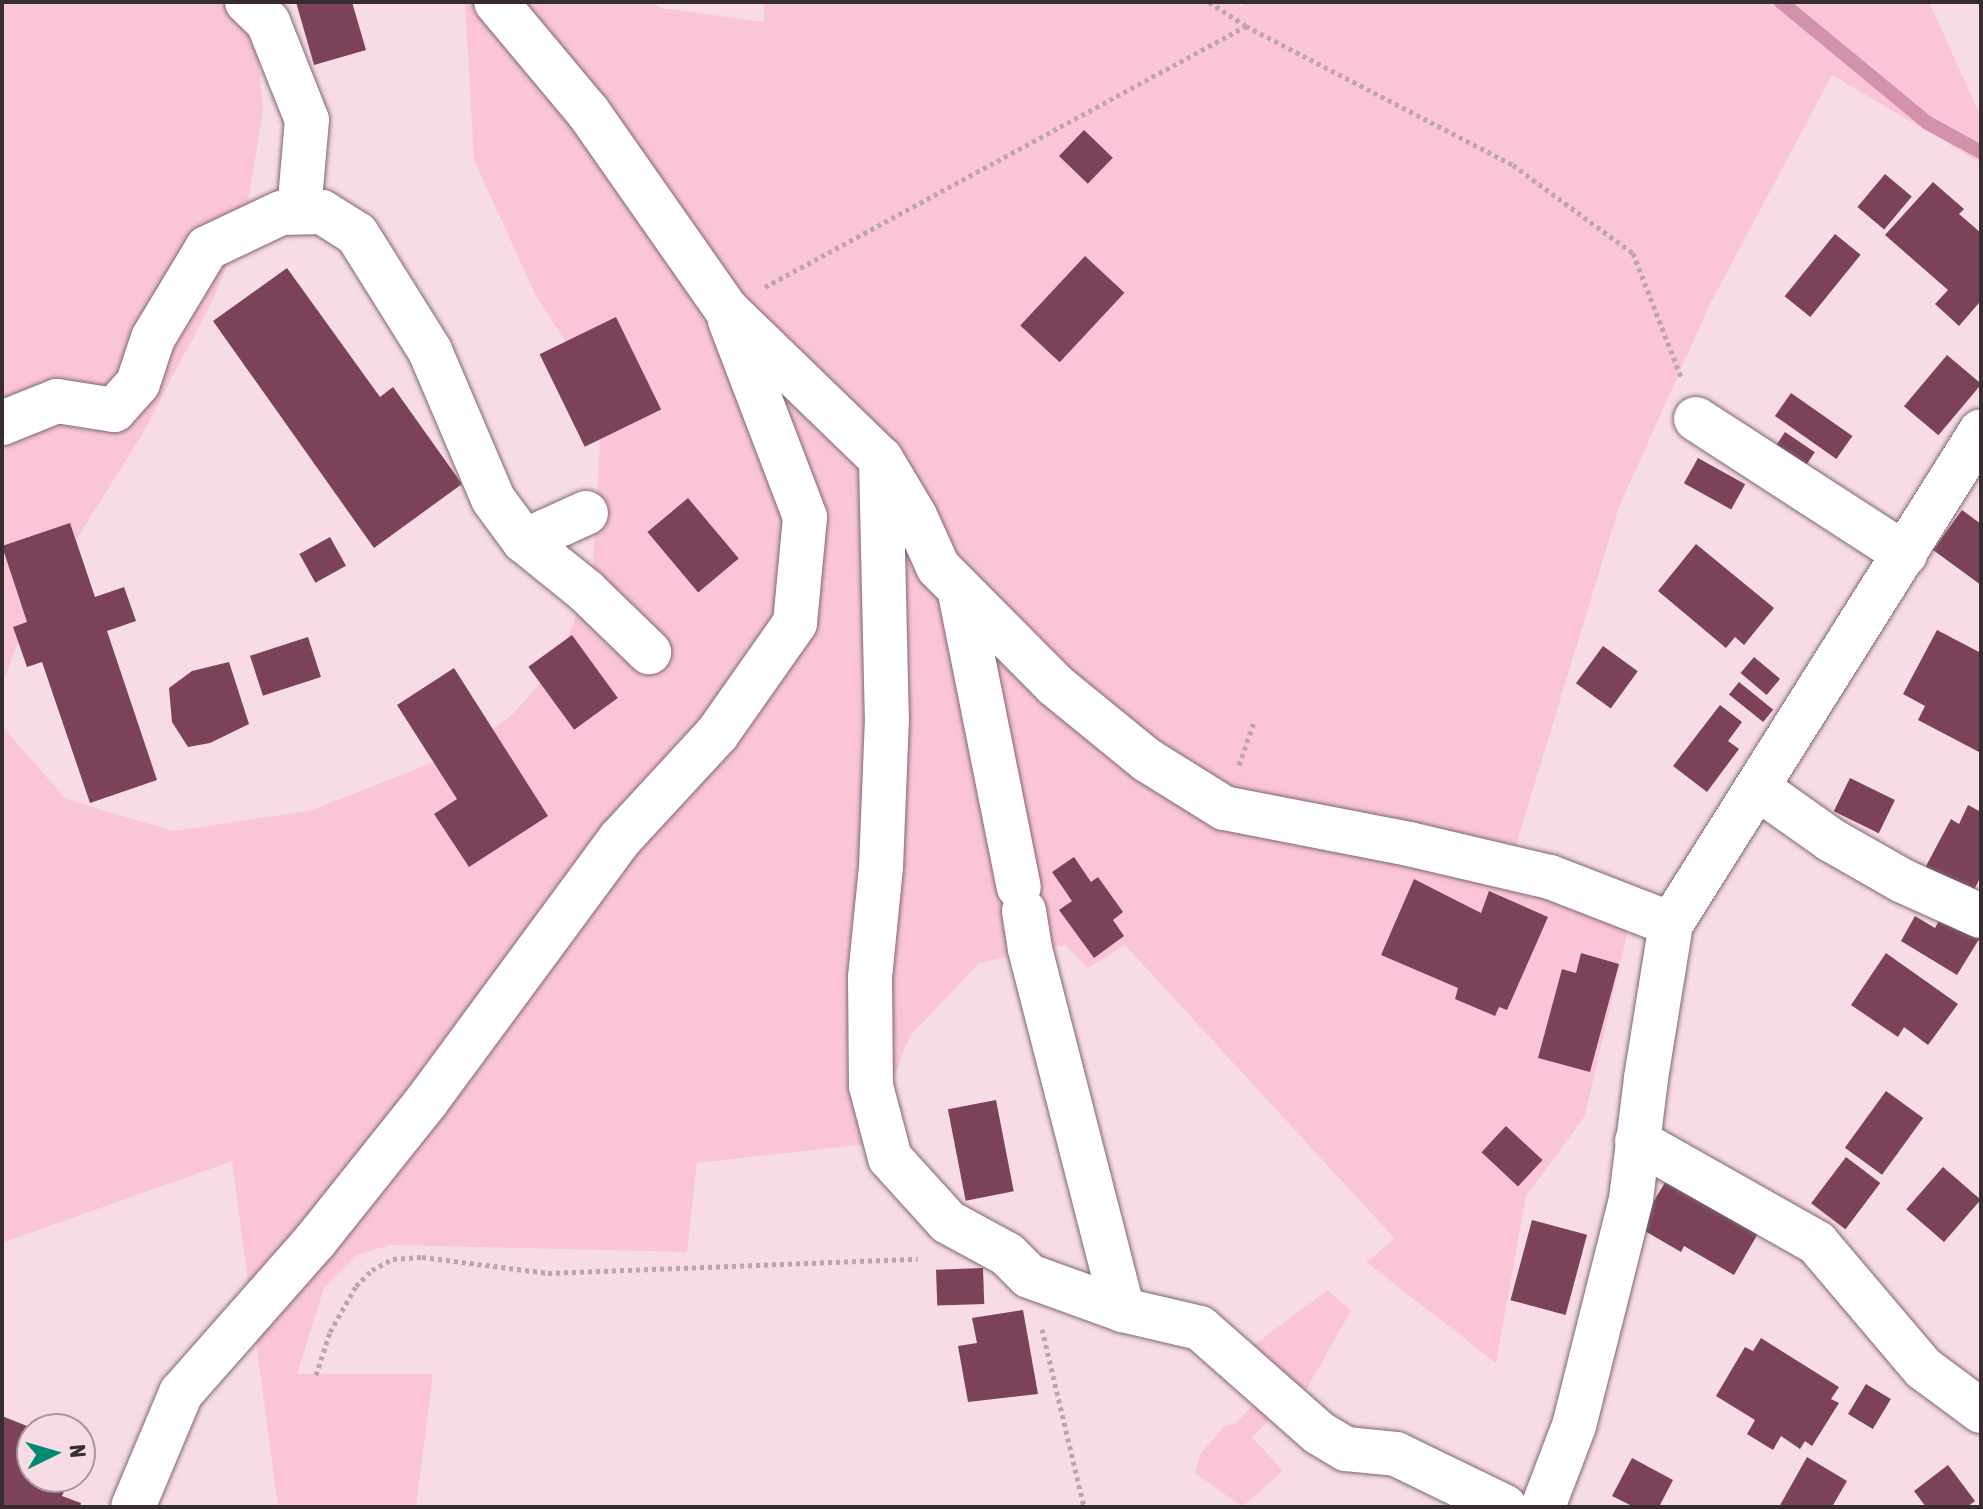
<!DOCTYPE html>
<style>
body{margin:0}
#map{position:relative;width:1983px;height:1509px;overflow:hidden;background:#f7dce6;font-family:"Asap Condensed",sans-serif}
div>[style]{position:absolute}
.green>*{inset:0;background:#fbc5d9}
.stream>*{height:14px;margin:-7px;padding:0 7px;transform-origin:7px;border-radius:7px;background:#d392ab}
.building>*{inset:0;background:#7b425a;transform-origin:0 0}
.path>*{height:5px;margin-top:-2.5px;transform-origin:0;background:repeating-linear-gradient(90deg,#bca6ae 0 4px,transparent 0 8px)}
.roads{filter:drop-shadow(0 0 2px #7e6770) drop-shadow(0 0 2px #7e6770)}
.minor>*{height:44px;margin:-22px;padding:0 22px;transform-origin:22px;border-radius:22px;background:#fff}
span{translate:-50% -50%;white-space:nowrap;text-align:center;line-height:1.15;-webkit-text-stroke:8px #f7dce6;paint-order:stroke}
.frame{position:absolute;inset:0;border:4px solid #372d31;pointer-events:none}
.north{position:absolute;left:16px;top:1413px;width:80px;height:80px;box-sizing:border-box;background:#f7dce6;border:2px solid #aa969e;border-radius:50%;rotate:85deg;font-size:22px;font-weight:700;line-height:32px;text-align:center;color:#372d31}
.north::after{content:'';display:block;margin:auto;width:28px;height:36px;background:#008a71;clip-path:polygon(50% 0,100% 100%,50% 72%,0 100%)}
</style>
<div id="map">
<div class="green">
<div style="clip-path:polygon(2px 2px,253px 2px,263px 111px,244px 225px,212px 302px,140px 438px,28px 617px,2px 684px)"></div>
<div style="clip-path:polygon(465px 2px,653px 2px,660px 8px,764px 22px,764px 2px,1237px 2px,1241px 7px,1244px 2px,1929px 2px,1981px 117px,1981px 163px,1832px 75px,1711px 302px,1619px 507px,1515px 848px,1636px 895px,1585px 1116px,1526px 1196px,1496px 1363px,1366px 1262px,1395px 1239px,1125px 945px,1088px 968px,1065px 945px,979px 963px,910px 1036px,868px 1144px,697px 1163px,687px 1252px,390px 1245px,357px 1255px,324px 1288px,297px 1374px,433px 1374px,416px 1507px,278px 1507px,232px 1161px,2px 1243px,2px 726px,66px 799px,173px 831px,309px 811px,460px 752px,513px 714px,559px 662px,593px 567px,600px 443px,595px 387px,536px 296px,474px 160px)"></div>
<div style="clip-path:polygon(1328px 1290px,1351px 1311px,1298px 1404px,1243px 1353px)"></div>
<div style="clip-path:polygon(1260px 1398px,1276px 1413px,1252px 1437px,1283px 1471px,1242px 1507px,1195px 1473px,1201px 1453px,1226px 1425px,1235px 1424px)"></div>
</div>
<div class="stream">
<div style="left:1781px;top:2px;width:190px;rotate:39.5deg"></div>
<div style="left:1928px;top:123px;width:60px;rotate:28.7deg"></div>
</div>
<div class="building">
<div style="clip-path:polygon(296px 2px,352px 2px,366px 50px,314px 65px)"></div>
<div style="left:1084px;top:130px;width:40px;height:36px;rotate:44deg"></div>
<div style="left:1885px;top:174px;width:35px;height:43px;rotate:40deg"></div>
<div style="clip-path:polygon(1933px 182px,1964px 209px,1959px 214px,1981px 233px,1981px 305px,1979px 303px,1959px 326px,1935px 304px,1948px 290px,1885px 235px)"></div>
<div style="left:1835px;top:234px;width:33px;height:80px;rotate:39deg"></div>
<div style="left:1085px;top:256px;width:54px;height:95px;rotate:43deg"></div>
<div style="clip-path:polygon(287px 268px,380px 397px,393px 387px,462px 484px,374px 548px,213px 321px)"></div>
<div style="left:616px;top:317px;width:103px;height:85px;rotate:64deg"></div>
<div style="left:1947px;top:355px;width:45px;height:67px;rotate:40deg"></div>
<div style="left:1791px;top:393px;width:75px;height:28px;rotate:35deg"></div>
<div style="left:1785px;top:432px;width:36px;height:17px;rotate:34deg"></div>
<div style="left:1698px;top:458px;width:54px;height:29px;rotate:29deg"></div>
<div style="left:688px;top:498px;width:79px;height:53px;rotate:50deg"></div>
<div style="clip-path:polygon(1962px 510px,1981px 524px,1981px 585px,1933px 550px)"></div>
<div style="clip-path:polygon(70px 523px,95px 597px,124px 587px,136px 621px,107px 631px,157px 780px,90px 803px,42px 662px,27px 667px,13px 627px,27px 622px,2px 546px)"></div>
<div style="left:330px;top:537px;width:33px;height:35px;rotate:61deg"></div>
<div style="clip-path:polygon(1696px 544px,1774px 608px,1744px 645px,1735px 637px,1726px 648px,1658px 591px)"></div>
<div style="clip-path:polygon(1937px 630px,1981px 653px,1981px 753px,1918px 720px,1925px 706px,1903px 694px)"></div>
<div style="left:572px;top:635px;width:78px;height:54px;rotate:54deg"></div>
<div style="left:308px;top:637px;width:42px;height:61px;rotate:72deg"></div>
<div style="left:1603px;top:646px;width:43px;height:46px;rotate:36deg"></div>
<div style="left:1754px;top:657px;width:34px;height:21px;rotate:40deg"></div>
<div style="clip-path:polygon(229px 662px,249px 724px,210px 743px,188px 747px,172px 722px,169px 688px,192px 671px)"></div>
<div style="clip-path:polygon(454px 668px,548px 816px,469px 867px,434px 814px,457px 799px,397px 705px)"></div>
<div style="left:1739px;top:682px;width:44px;height:16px;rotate:39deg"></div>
<div style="clip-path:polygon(1720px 705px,1742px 722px,1728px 741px,1739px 749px,1707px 792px,1673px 766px)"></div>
<div style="left:1850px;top:778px;width:50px;height:37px;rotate:26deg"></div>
<div style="clip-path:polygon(1968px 805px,1981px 812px,1981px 876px,1973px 892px,1925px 868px,1951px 819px,1959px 824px)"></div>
<div style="clip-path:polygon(1074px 857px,1091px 882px,1098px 877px,1123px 912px,1113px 920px,1124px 936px,1094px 958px,1059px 910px,1072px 901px,1052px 872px)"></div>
<div style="clip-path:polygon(1414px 879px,1481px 913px,1489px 891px,1548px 917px,1507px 1010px,1499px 1007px,1495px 1016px,1455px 999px,1458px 988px,1381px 955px)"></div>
<div style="clip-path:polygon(1944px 912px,1981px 936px,1957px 975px,1901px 941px,1915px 916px,1935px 928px)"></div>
<div style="clip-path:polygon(1581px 953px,1619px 964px,1590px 1072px,1538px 1058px,1562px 969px,1576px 973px)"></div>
<div style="clip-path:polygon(1886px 953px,1958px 1004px,1928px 1045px,1904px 1027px,1898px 1037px,1851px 1005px)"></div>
<div style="left:1886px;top:1091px;width:46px;height:70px;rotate:36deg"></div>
<div style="left:996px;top:1100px;width:93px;height:49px;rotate:79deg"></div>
<div style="left:1506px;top:1126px;width:50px;height:36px;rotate:43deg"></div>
<div style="left:1846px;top:1157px;width:43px;height:58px;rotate:37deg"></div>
<div style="left:1943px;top:1167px;width:50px;height:56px;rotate:41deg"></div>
<div style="clip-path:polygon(1669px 1176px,1760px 1230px,1734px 1275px,1684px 1246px,1681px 1252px,1638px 1227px)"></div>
<div style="left:1532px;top:1220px;width:57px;height:83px;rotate:15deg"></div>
<div style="left:983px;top:1268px;width:36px;height:47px;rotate:88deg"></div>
<div style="clip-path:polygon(1023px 1310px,1038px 1394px,968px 1402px,958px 1346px,977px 1343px,972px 1318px)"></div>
<div style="clip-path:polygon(1761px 1338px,1839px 1387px,1831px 1399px,1839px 1403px,1812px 1446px,1805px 1441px,1800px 1449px,1781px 1436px,1773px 1450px,1747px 1434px,1755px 1420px,1716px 1396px,1745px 1347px,1753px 1351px)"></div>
<div style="left:1866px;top:1384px;width:29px;height:35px;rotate:31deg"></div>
<div style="clip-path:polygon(2px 1416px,32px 1428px,32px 1477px,70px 1477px,62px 1496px,81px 1503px,80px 1507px,2px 1507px)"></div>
<div style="clip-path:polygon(1807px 1457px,1847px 1481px,1832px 1507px,1779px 1507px)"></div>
<div style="clip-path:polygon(1632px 1458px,1673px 1480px,1659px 1507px,1634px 1507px,1612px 1496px)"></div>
<div style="clip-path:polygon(1948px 1465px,1975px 1501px,1967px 1507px,1926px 1507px,1914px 1491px)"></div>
</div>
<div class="path">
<div style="left:1209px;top:2px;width:44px;rotate:33deg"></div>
<div style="left:1246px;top:26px;width:301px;rotate:27.5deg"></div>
<div style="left:1513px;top:165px;width:149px;rotate:36.3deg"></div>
<div style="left:1633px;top:253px;width:133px;rotate:68.8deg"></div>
<div style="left:765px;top:287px;width:547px;rotate:-28.49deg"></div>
<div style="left:1239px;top:765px;width:46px;rotate:-70.8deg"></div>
<div style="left:1042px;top:1329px;width:183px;rotate:76.7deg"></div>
<div style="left:316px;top:1375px;width:45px;rotate:-72deg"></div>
<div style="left:330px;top:1332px;width:53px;rotate:-60.5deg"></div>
<div style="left:356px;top:1286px;width:23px;rotate:-45deg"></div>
<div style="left:372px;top:1270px;width:24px;rotate:-28deg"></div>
<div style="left:393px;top:1259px;width:29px;rotate:-4deg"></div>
<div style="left:422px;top:1257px;width:127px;rotate:7.2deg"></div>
<div style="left:548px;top:1273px;width:370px;rotate:-2.2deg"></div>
</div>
<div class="roads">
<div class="minor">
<div style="left:247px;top:2px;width:29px;rotate:44deg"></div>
<div style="left:268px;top:22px;width:105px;rotate:68.3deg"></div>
<div style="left:307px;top:120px;width:92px;rotate:95deg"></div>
<div style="left:496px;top:2px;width:143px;rotate:50.1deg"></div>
<div style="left:588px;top:112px;width:241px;rotate:55deg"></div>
<div style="left:726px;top:309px;width:216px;rotate:44.1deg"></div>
<div style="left:881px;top:459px;width:66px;rotate:59.2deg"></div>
<div style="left:915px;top:516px;width:56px;rotate:65.7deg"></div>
<div style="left:938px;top:567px;width:166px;rotate:45.2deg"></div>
<div style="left:1055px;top:685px;width:119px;rotate:39.2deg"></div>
<div style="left:1147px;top:760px;width:91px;rotate:31.9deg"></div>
<div style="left:1224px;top:808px;width:188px;rotate:11deg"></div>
<div style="left:1409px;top:844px;width:145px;rotate:13.2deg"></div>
<div style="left:1550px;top:877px;width:130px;rotate:21.2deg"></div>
<div style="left:1696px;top:419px;width:249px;rotate:32.9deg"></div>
<div style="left:2px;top:423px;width:59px;rotate:-21.8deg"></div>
<div style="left:57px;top:401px;width:58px;rotate:9deg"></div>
<div style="left:114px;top:410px;width:36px;rotate:-48deg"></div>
<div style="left:138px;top:383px;width:47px;rotate:-71.6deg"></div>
<div style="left:153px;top:338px;width:105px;rotate:-59deg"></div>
<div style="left:207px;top:248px;width:82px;rotate:-25.3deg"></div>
<div style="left:281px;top:213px;width:41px;rotate:-1.4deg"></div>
<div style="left:322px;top:212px;width:41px;rotate:32.2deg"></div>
<div style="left:357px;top:234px;width:138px;rotate:58deg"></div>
<div style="left:430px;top:351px;width:161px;rotate:66.9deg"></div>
<div style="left:493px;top:499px;width:52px;rotate:53.6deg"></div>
<div style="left:524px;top:541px;width:80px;rotate:38.9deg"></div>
<div style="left:586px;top:591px;width:88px;rotate:44.1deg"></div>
<div style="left:881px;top:461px;width:257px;rotate:88.7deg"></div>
<div style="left:887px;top:718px;width:149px;rotate:92.3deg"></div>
<div style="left:881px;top:867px;width:111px;rotate:95.7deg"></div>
<div style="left:870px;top:977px;width:109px;rotate:89.5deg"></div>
<div style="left:871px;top:1086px;width:74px;rotate:75.2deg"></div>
<div style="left:890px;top:1158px;width:86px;rotate:47.8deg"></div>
<div style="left:948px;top:1222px;width:67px;rotate:28.5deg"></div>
<div style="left:1007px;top:1254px;width:31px;rotate:45deg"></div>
<div style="left:1029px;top:1276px;width:100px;rotate:19.9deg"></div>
<div style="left:1123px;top:1310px;width:79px;rotate:13.2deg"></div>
<div style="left:1200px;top:1328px;width:159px;rotate:41.4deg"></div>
<div style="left:1319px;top:1433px;width:31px;rotate:31deg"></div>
<div style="left:1346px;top:1449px;width:50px;rotate:5.7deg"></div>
<div style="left:1396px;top:1454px;width:121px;rotate:25.9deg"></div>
<div style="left:524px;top:541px;width:68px;rotate:-24.3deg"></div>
<div style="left:959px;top:588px;width:305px;rotate:78.7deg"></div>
<div style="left:1759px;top:789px;width:88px;rotate:35.3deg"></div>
<div style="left:1831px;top:840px;width:83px;rotate:29.7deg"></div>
<div style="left:1903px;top:881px;width:85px;rotate:24.2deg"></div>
<div style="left:1024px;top:911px;width:38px;rotate:81deg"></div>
<div style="left:1030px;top:949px;width:373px;rotate:75.6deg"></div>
<div style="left:1637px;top:1141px;width:207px;rotate:29.5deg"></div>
<div style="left:1817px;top:1243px;width:164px;rotate:49.7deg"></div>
<div style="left:1923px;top:1368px;width:72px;rotate:36.6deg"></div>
<div style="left:133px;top:1507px;width:124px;rotate:-67.2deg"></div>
<div style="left:181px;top:1393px;width:203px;rotate:-48.6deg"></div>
<div style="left:315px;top:1241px;width:178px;rotate:-51.4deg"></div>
<div style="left:426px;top:1102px;width:327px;rotate:-53.6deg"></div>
<div style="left:620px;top:839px;width:143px;rotate:-47.3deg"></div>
<div style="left:717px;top:734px;width:136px;rotate:-54.9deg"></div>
<div style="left:795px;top:623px;width:106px;rotate:-84.6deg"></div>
<div style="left:805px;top:517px;width:210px;rotate:-110.9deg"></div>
<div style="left:1543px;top:1507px;width:87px;rotate:-69.1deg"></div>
<div style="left:1574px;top:1426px;width:234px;rotate:-75.9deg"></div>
<div style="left:1631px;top:1199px;width:122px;rotate:-82.9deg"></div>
<div style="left:1646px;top:1078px;width:156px;rotate:-80.8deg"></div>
<div style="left:1671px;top:924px;width:582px;rotate:-57.84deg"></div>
</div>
</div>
<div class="frame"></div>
<div class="north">N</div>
</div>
